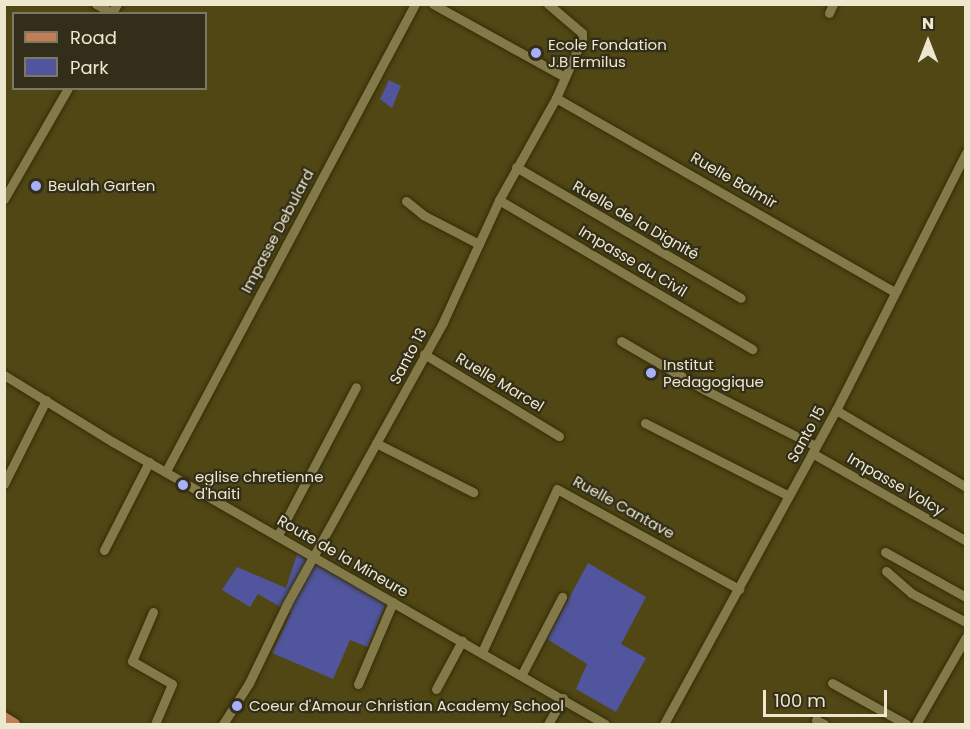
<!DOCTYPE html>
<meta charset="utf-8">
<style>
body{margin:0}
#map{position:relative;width:970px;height:729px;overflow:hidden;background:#514715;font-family:Poppins,sans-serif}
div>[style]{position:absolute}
.green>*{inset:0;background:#51559e}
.roads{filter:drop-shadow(0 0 2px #342d07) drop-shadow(0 0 2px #342d07)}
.minor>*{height:9px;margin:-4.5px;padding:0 4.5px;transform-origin:4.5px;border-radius:4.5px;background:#847a49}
.major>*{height:10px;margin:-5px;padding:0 5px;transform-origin:5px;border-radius:5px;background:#c17e56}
.dots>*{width:16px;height:16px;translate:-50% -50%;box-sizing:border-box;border:3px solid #322e19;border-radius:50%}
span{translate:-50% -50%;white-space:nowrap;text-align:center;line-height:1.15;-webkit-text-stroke:4.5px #322e19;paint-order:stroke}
.poi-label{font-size:15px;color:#ece7cd}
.left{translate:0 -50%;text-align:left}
.street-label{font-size:15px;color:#ece7cd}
.frame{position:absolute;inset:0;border:6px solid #ece7cd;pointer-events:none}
.legend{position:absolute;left:12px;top:12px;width:195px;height:78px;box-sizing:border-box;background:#322e19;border:2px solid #7c7861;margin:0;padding:8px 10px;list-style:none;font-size:18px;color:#ece7cd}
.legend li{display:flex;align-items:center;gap:12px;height:30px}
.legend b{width:30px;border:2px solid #7c7861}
.north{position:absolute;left:898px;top:12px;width:60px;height:60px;-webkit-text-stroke:4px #322e19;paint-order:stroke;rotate:0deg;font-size:16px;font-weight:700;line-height:24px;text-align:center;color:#ece7cd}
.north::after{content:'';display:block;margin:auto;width:21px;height:27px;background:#ece7cd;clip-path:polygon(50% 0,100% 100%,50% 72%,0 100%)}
.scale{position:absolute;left:763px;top:690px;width:124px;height:27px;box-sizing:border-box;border:3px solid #ece7cd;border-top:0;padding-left:8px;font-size:18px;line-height:21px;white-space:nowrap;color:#ece7cd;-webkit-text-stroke:4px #322e19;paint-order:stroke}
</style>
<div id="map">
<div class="green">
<div style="clip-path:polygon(389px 80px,401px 86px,392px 108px,380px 99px)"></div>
<div style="clip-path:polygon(297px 554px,386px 603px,368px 647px,350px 640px,333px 679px,272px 653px,291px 613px,258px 594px,250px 607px,222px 590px,237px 567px,286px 588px)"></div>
<div style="clip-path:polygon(588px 563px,646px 597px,621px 644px,646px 658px,616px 712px,576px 689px,587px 664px,547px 639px)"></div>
</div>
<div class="roads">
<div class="minor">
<div style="left:96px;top:4px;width:18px;rotate:29deg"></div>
<div style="left:112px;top:13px;width:10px;rotate:-61deg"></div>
<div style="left:433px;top:4px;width:149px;rotate:29deg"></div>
<div style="left:829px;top:13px;width:10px;rotate:-66deg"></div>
<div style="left:556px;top:98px;width:391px;rotate:29.8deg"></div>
<div style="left:516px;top:167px;width:260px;rotate:30.2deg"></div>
<div style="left:4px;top:199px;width:128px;rotate:-60deg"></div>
<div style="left:499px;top:200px;width:294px;rotate:30.5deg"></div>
<div style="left:406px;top:201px;width:22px;rotate:39deg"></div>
<div style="left:423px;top:215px;width:63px;rotate:27.4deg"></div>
<div style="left:621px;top:341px;width:97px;rotate:30.3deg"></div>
<div style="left:705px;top:390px;width:124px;rotate:26.8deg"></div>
<div style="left:424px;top:354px;width:158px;rotate:31.3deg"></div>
<div style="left:4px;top:375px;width:128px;rotate:31.6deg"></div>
<div style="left:113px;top:442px;width:567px;rotate:29.82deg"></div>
<div style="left:836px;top:410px;width:151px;rotate:30.6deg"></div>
<div style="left:645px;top:423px;width:161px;rotate:26.9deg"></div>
<div style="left:376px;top:443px;width:109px;rotate:26.8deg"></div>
<div style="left:812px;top:453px;width:177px;rotate:29.7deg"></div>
<div style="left:166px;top:471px;width:529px;rotate:-61.93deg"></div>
<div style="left:4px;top:484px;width:94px;rotate:-63.4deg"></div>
<div style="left:278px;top:535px;width:167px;rotate:-62.2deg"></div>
<div style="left:104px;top:550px;width:99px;rotate:-62.9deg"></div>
<div style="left:885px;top:552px;width:93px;rotate:29.1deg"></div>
<div style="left:886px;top:571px;width:33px;rotate:41deg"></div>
<div style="left:911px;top:593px;width:62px;rotate:27.8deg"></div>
<div style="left:153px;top:612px;width:53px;rotate:113.2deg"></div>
<div style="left:132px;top:661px;width:46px;rotate:29.9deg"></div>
<div style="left:172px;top:684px;width:43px;rotate:113deg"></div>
<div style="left:482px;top:652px;width:179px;rotate:-65.3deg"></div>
<div style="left:557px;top:489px;width:208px;rotate:28.8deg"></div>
<div style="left:522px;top:674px;width:87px;rotate:-62.5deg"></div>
<div style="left:832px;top:683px;width:85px;rotate:29deg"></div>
<div style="left:358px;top:684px;width:89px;rotate:-66.9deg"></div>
<div style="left:436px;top:689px;width:55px;rotate:-61.6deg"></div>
<div style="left:816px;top:720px;width:9px;rotate:27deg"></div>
<div style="left:223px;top:724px;width:49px;rotate:-57.6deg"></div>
<div style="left:249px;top:683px;width:88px;rotate:-64.3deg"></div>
<div style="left:287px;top:604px;width:322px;rotate:-61deg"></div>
<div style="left:443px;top:322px;width:134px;rotate:-65.3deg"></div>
<div style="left:499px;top:200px;width:117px;rotate:-60.8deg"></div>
<div style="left:556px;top:98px;width:64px;rotate:-66.2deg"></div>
<div style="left:582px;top:39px;width:6px;rotate:-90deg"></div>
<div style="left:582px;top:33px;width:45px;rotate:-139.5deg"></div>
<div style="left:548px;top:724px;width:30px;rotate:-60deg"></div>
<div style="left:664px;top:724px;width:358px;rotate:-61.3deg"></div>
<div style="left:836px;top:410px;width:288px;rotate:-63.2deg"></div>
<div style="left:916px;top:724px;width:100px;rotate:-60.1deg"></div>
</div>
<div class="major">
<div style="left:4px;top:717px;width:13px;rotate:32deg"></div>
</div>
</div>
<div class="dots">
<div style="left:536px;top:53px;background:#a8b0fc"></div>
<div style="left:36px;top:186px;background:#a8b0fc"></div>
<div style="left:651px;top:373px;background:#a8b0fc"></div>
<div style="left:183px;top:485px;background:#a8b0fc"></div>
<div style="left:237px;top:706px;background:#a8b0fc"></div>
</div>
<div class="poi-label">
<span class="left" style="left:548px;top:53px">Ecole Fondation<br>J.B Ermilus</span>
<span class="left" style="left:48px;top:186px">Beulah Garten</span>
<span class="left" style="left:663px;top:373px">Institut<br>Pedagogique</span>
<span class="left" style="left:195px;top:485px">eglise chretienne<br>d'haiti</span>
<span class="left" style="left:249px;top:706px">Coeur d'Amour Christian Academy School</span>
</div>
<div class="street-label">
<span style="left:734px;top:180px;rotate:30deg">Ruelle Balmir</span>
<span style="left:636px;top:220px;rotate:30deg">Ruelle de la Dignité</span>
<span style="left:277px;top:231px;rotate:-62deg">Impasse Debulard</span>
<span style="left:633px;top:261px;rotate:31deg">Impasse du Civil</span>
<span style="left:408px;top:356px;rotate:-62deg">Santo 13</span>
<span style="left:500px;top:382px;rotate:31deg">Ruelle Marcel</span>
<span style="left:806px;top:434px;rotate:-61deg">Santo 15</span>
<span style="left:896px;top:484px;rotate:30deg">Impasse Volcy</span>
<span style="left:624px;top:507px;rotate:29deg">Ruelle Cantave</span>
<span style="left:343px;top:556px;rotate:30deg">Route de la Mineure</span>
</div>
<div class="frame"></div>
<ul class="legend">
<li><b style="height:8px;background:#c17e56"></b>Road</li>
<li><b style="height:16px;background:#51559e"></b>Park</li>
</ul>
<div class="north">N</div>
<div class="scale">100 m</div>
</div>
